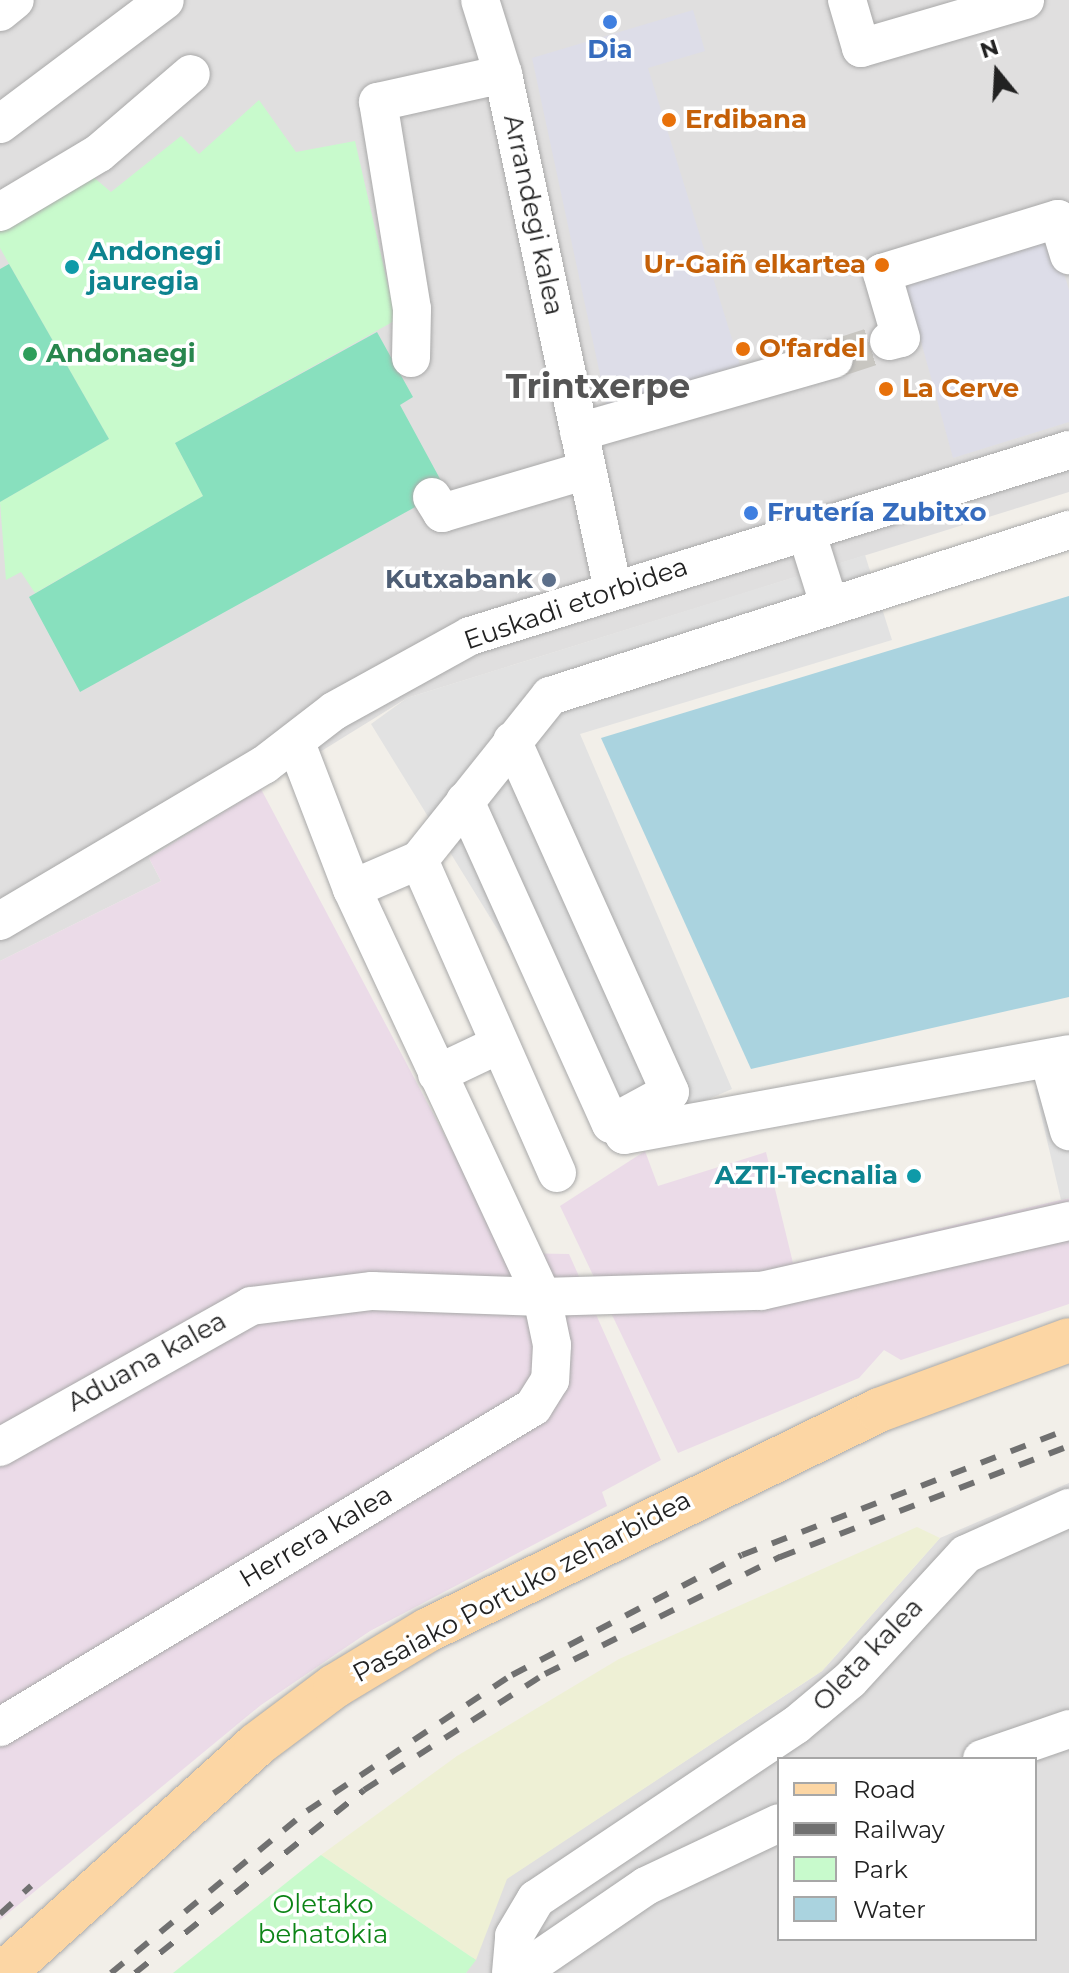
<!DOCTYPE html>
<meta charset="utf-8">
<style>
body{margin:0}
#map{position:relative;width:1069px;height:1973px;overflow:hidden;background:#f2efe9;font-family:Montserrat,sans-serif}
div>[style]{position:absolute}
.residential>*{inset:0;background:#e0dfdf}
.industrial>*{inset:0;background:#ebdbe8}
.farmland>*{inset:0;background:#eef0d5}
.park>*{inset:0;background:#c8facc}
.pitch>*{inset:0;background:#88e0be}
.parking>*{inset:0;background:#e2e2e2}
.plaza>*{inset:0;background:#dddde8}
.water>*{inset:0;background:#aad3df}
.minor-tunnel>*{height:38px;margin-top:-19px;transform-origin:0;background:repeating-linear-gradient(90deg,#c8c6c1 0 38px,transparent 0 57px)}
.roads{filter:drop-shadow(0 0 2px #a9a9a9) drop-shadow(0 0 2px #a9a9a9)}
.minor>*{height:38px;margin:-19px;padding:0 19px;transform-origin:19px;border-radius:19px;background:#fff}
.major>*{height:44px;margin:-22px;padding:0 22px;transform-origin:22px;border-radius:22px;background:#fcd6a4}
.rail>*{height:6px;margin-top:-3px;transform-origin:0;background:repeating-linear-gradient(90deg,#707070 0 16px,transparent 0 32px)}
.dots>*{width:22px;height:22px;translate:-50% -50%;box-sizing:border-box;border:4px solid #fff;border-radius:50%}
span{translate:-50% -50%;white-space:nowrap;text-align:center;line-height:1.15;-webkit-text-stroke:7px #fff;paint-order:stroke}
.shop-label{font-size:26px;color:#366cbe;font-weight:700}
.left{translate:0 -50%;text-align:left}
.food-label{font-size:26px;color:#c56008;font-weight:700}
.right{translate:-100% -50%;text-align:right}
.street-label{font-size:26px;color:#222}
.culture-label{font-size:26px;color:#0d838f;font-weight:700}
.leisure-label{font-size:26px;color:#27864d;font-weight:700}
.service-label{font-size:26px;color:#4e5e75;font-weight:700}
.park-label{font-size:26px;color:#0c8416}
.district-label{font-size:34px;color:#555;font-weight:700}
.legend{position:absolute;left:777px;top:1757px;width:260px;height:184px;box-sizing:border-box;background:#fff;border:2px solid #a7a7a7;margin:0;padding:10px 14px;list-style:none;font-size:24px;color:#222}
.legend li{display:flex;align-items:center;gap:16px;height:40px}
.legend b{width:40px;border:2px solid #a7a7a7}
.north{position:absolute;left:957px;top:32px;width:80px;height:80px;-webkit-text-stroke:6px #fff;paint-order:stroke;rotate:342deg;font-size:22px;font-weight:700;line-height:32px;text-align:center;color:#222}
.north::after{content:'';display:block;margin:auto;width:28px;height:36px;background:#222;clip-path:polygon(50% 0,100% 100%,50% 72%,0 100%)}
</style>
<div id="map">
<div class="residential">
<div style="clip-path:polygon(0 0,1069px 0,1069px 492px,407px 698px,149px 858px,161px 881px,0 961px)"></div>
<div style="clip-path:polygon(evenodd,1069px 1483px,1069px 1973px,466px 1973px,506px 1879px,822px 1671px,940px 1538px,1069px 1483px,779px 1759px,1035px 1759px,1035px 1939px,779px 1939px,779px 1759px)"></div>
</div>
<div class="industrial">
<div style="clip-path:polygon(261px 789px,507px 1253px,569px 1254px,661px 1460px,602px 1492px,607px 1506px,370px 1631px,261px 1705px,0 1920px,0 961px,161px 881px,149px 858px)"></div>
<div style="clip-path:polygon(645px 1151px,658px 1186px,766px 1152px,793px 1263px,1069px 1198px,1069px 1304px,901px 1360px,884px 1350px,859px 1378px,678px 1453px,560px 1206px)"></div>
</div>
<div class="farmland">
<div style="clip-path:polygon(917px 1527px,940px 1538px,822px 1671px,507px 1879px,476px 1960px,321px 1855px,457px 1756px,619px 1659px)"></div>
</div>
<div class="park">
<div style="clip-path:polygon(259px 100px,296px 152px,355px 141px,396px 320px,175px 443px,203px 496px,35px 593px,21px 572px,6px 580px,0 502px,109px 439px,0 248px,0 212px,79px 165px,111px 192px,181px 136px,199px 154px)"></div>
<div style="clip-path:polygon(321px 1855px,476px 1960px,466px 1973px,173px 1973px)"></div>
</div>
<div class="pitch">
<div style="clip-path:polygon(9px 264px,109px 439px,0 502px,0 269px)"></div>
<div style="clip-path:polygon(377px 332px,413px 397px,400px 405px,446px 490px,80px 692px,29px 597px,203px 496px,175px 443px)"></div>
</div>
<div class="parking">
<div style="clip-path:polygon(865px 555px,892px 640px,580px 734px,732px 1089px,624px 1135px,371px 724px,407px 698px)"></div>
<div style="clip-path:polygon(1069px 1080px,1069px 1198px,1061px 1200px,1035px 1089px)"></div>
</div>
<div class="plaza">
<div style="clip-path:polygon(693px 10px,705px 51px,648px 68px,741px 368px,607px 407px,532px 58px)"></div>
<div style="clip-path:polygon(1052px 233px,1069px 290px,1069px 422px,953px 458px,903px 276px)"></div>
</div>
<div class="water">
<div style="clip-path:polygon(1069px 596px,1069px 997px,751px 1069px,601px 738px)"></div>
</div>
<div class="minor-tunnel">
<div style="left:834px;top:359px;width:58px;rotate:-18.1deg"></div>
</div>
<div class="roads">
<div class="minor">
<div style="left:480px;top:0;width:77px;rotate:72.7deg"></div>
<div style="left:503px;top:74px;width:528px;rotate:77.97deg"></div>
<div style="left:847px;top:0;width:50px;rotate:73.7deg"></div>
<div style="left:861px;top:48px;width:171px;rotate:-16.3deg"></div>
<div style="left:0;top:12px;width:19px;rotate:-39deg"></div>
<div style="left:0;top:124px;width:206px;rotate:-36.9deg"></div>
<div style="left:0;top:212px;width:115px;rotate:-30.8deg"></div>
<div style="left:99px;top:153px;width:121px;rotate:-40.7deg"></div>
<div style="left:889px;top:341px;width:12px;rotate:-14deg"></div>
<div style="left:901px;top:338px;width:68px;rotate:-106.3deg"></div>
<div style="left:882px;top:273px;width:184px;rotate:-17.1deg"></div>
<div style="left:1058px;top:219px;width:38px;rotate:73deg"></div>
<div style="left:411px;top:358px;width:49px;rotate:-88.8deg"></div>
<div style="left:412px;top:309px;width:210px;rotate:-99.3deg"></div>
<div style="left:378px;top:102px;width:128px;rotate:-12.6deg"></div>
<div style="left:579px;top:432px;width:265px;rotate:-16deg"></div>
<div style="left:432px;top:497px;width:19px;rotate:58deg"></div>
<div style="left:442px;top:513px;width:151px;rotate:-16.5deg"></div>
<div style="left:806px;top:531px;width:77px;rotate:72.5deg"></div>
<div style="left:296px;top:743px;width:156px;rotate:69deg"></div>
<div style="left:352px;top:889px;width:450px;rotate:65deg"></div>
<div style="left:542px;top:1297px;width:219px;rotate:-1.6deg"></div>
<div style="left:761px;top:1291px;width:316px;rotate:-12.8deg"></div>
<div style="left:465px;top:801px;width:354px;rotate:65.7deg"></div>
<div style="left:611px;top:1124px;width:67px;rotate:-28.5deg"></div>
<div style="left:670px;top:1092px;width:385px;rotate:-114.2deg"></div>
<div style="left:419px;top:860px;width:342px;rotate:66.2deg"></div>
<div style="left:352px;top:889px;width:73px;rotate:-23.4deg"></div>
<div style="left:419px;top:860px;width:210px;rotate:-51.4deg"></div>
<div style="left:550px;top:696px;width:545px;rotate:-17.74deg"></div>
<div style="left:0;top:921px;width:307px;rotate:-30.6deg"></div>
<div style="left:264px;top:765px;width:88px;rotate:-37.6deg"></div>
<div style="left:334px;top:711px;width:155px;rotate:-28.9deg"></div>
<div style="left:470px;top:636px;width:627px;rotate:-17.25deg"></div>
<div style="left:1049px;top:1059px;width:75px;rotate:74.5deg"></div>
<div style="left:437px;top:1074px;width:68px;rotate:-25.4deg"></div>
<div style="left:632px;top:1121px;width:16px;rotate:120deg"></div>
<div style="left:624px;top:1135px;width:452px;rotate:-10.3deg"></div>
<div style="left:0;top:1447px;width:288px;rotate:-29.3deg"></div>
<div style="left:251px;top:1306px;width:122px;rotate:-7.1deg"></div>
<div style="left:372px;top:1291px;width:170px;rotate:2deg"></div>
<div style="left:542px;top:1297px;width:49px;rotate:78.2deg"></div>
<div style="left:552px;top:1345px;width:35px;rotate:93deg"></div>
<div style="left:550px;top:1380px;width:32px;rotate:122deg"></div>
<div style="left:533px;top:1407px;width:622px;rotate:149.02deg"></div>
<div style="left:982px;top:1759px;width:92px;rotate:-19deg"></div>
<div style="left:511px;top:1973px;width:37px;rotate:-85deg"></div>
<div style="left:514px;top:1936px;width:43px;rotate:-59.3deg"></div>
<div style="left:536px;top:1899px;width:313px;rotate:-33.8deg"></div>
<div style="left:796px;top:1725px;width:70px;rotate:-39.8deg"></div>
<div style="left:850px;top:1680px;width:171px;rotate:-47.4deg"></div>
<div style="left:966px;top:1554px;width:113px;rotate:-24.1deg"></div>
<div style="left:519px;top:1973px;width:154px;rotate:-34.4deg"></div>
<div style="left:646px;top:1886px;width:147px;rotate:-25.3deg"></div>
</div>
<div class="major">
<div style="left:4px;top:1973px;width:340px;rotate:-42.1deg"></div>
<div style="left:256px;top:1745px;width:99px;rotate:-36.8deg"></div>
<div style="left:335px;top:1686px;width:109px;rotate:-31.1deg"></div>
<div style="left:428px;top:1630px;width:502px;rotate:-26deg"></div>
<div style="left:879px;top:1410px;width:202px;rotate:-20.2deg"></div>
</div>
</div>
<div class="rail">
<div style="left:0;top:1914px;width:42px;rotate:-42.1deg"></div>
<div style="left:111px;top:1973px;width:254px;rotate:-39.6deg"></div>
<div style="left:307px;top:1811px;width:246px;rotate:-33.6deg"></div>
<div style="left:512px;top:1675px;width:259px;rotate:-27.6deg"></div>
<div style="left:742px;top:1555px;width:350px;rotate:-21.1deg"></div>
<div style="left:135px;top:1973px;width:293px;rotate:-38.6deg"></div>
<div style="left:364px;top:1790px;width:215px;rotate:-32.7deg"></div>
<div style="left:545px;top:1674px;width:263px;rotate:-26.5deg"></div>
<div style="left:780px;top:1557px;width:310px;rotate:-21deg"></div>
</div>
<div class="dots">
<div style="left:610px;top:22px;background:#3f7fe0"></div>
<div style="left:669px;top:120px;background:#e8710a"></div>
<div style="left:882px;top:265px;background:#e8710a"></div>
<div style="left:72px;top:267px;background:#0f9aa8"></div>
<div style="left:743px;top:349px;background:#e8710a"></div>
<div style="left:30px;top:354px;background:#2e9e5b"></div>
<div style="left:886px;top:389px;background:#e8710a"></div>
<div style="left:751px;top:513px;background:#3f7fe0"></div>
<div style="left:549px;top:580px;background:#5c6f8a"></div>
<div style="left:914px;top:1176px;background:#0f9aa8"></div>
</div>
<div class="shop-label">
<span style="left:610px;top:50px">Dia</span>
<span class="left" style="left:767px;top:513px">Frutería Zubitxo</span>
</div>
<div class="food-label">
<span class="left" style="left:685px;top:120px">Erdibana</span>
<span class="right" style="left:866px;top:265px">Ur-Gaiñ elkartea</span>
<span class="left" style="left:759px;top:349px">O'fardel</span>
<span class="left" style="left:902px;top:389px">La Cerve</span>
</div>
<div class="street-label">
<span style="left:533px;top:215px;rotate:78deg">Arrandegi kalea</span>
<span style="left:576px;top:604px;rotate:-19deg">Euskadi etorbidea</span>
<span style="left:147px;top:1362px;rotate:-29deg">Aduana kalea</span>
<span style="left:316px;top:1537px;rotate:-31deg">Herrera kalea</span>
<span style="left:522px;top:1587px;rotate:-28deg">Pasaiako Portuko zeharbidea</span>
<span style="left:868px;top:1655px;rotate:-46deg">Oleta kalea</span>
</div>
<div class="culture-label">
<span class="left" style="left:88px;top:267px">Andonegi<br>jauregia</span>
<span class="right" style="left:898px;top:1176px">AZTI-Tecnalia</span>
</div>
<div class="leisure-label">
<span class="left" style="left:46px;top:354px">Andonaegi</span>
</div>
<div class="service-label">
<span class="right" style="left:533px;top:580px">Kutxabank</span>
</div>
<div class="park-label">
<span style="left:323px;top:1920px">Oletako<br>behatokia</span>
</div>
<div class="district-label">
<span style="left:598px;top:387px">Trintxerpe</span>
</div>
<ul class="legend">
<li><b style="height:10px;background:#fcd6a4"></b>Road</li>
<li><b style="height:10px;background:#707070"></b>Railway</li>
<li><b style="height:22px;background:#c8facc"></b>Park</li>
<li><b style="height:22px;background:#aad3df"></b>Water</li>
</ul>
<div class="north">N</div>
</div>
